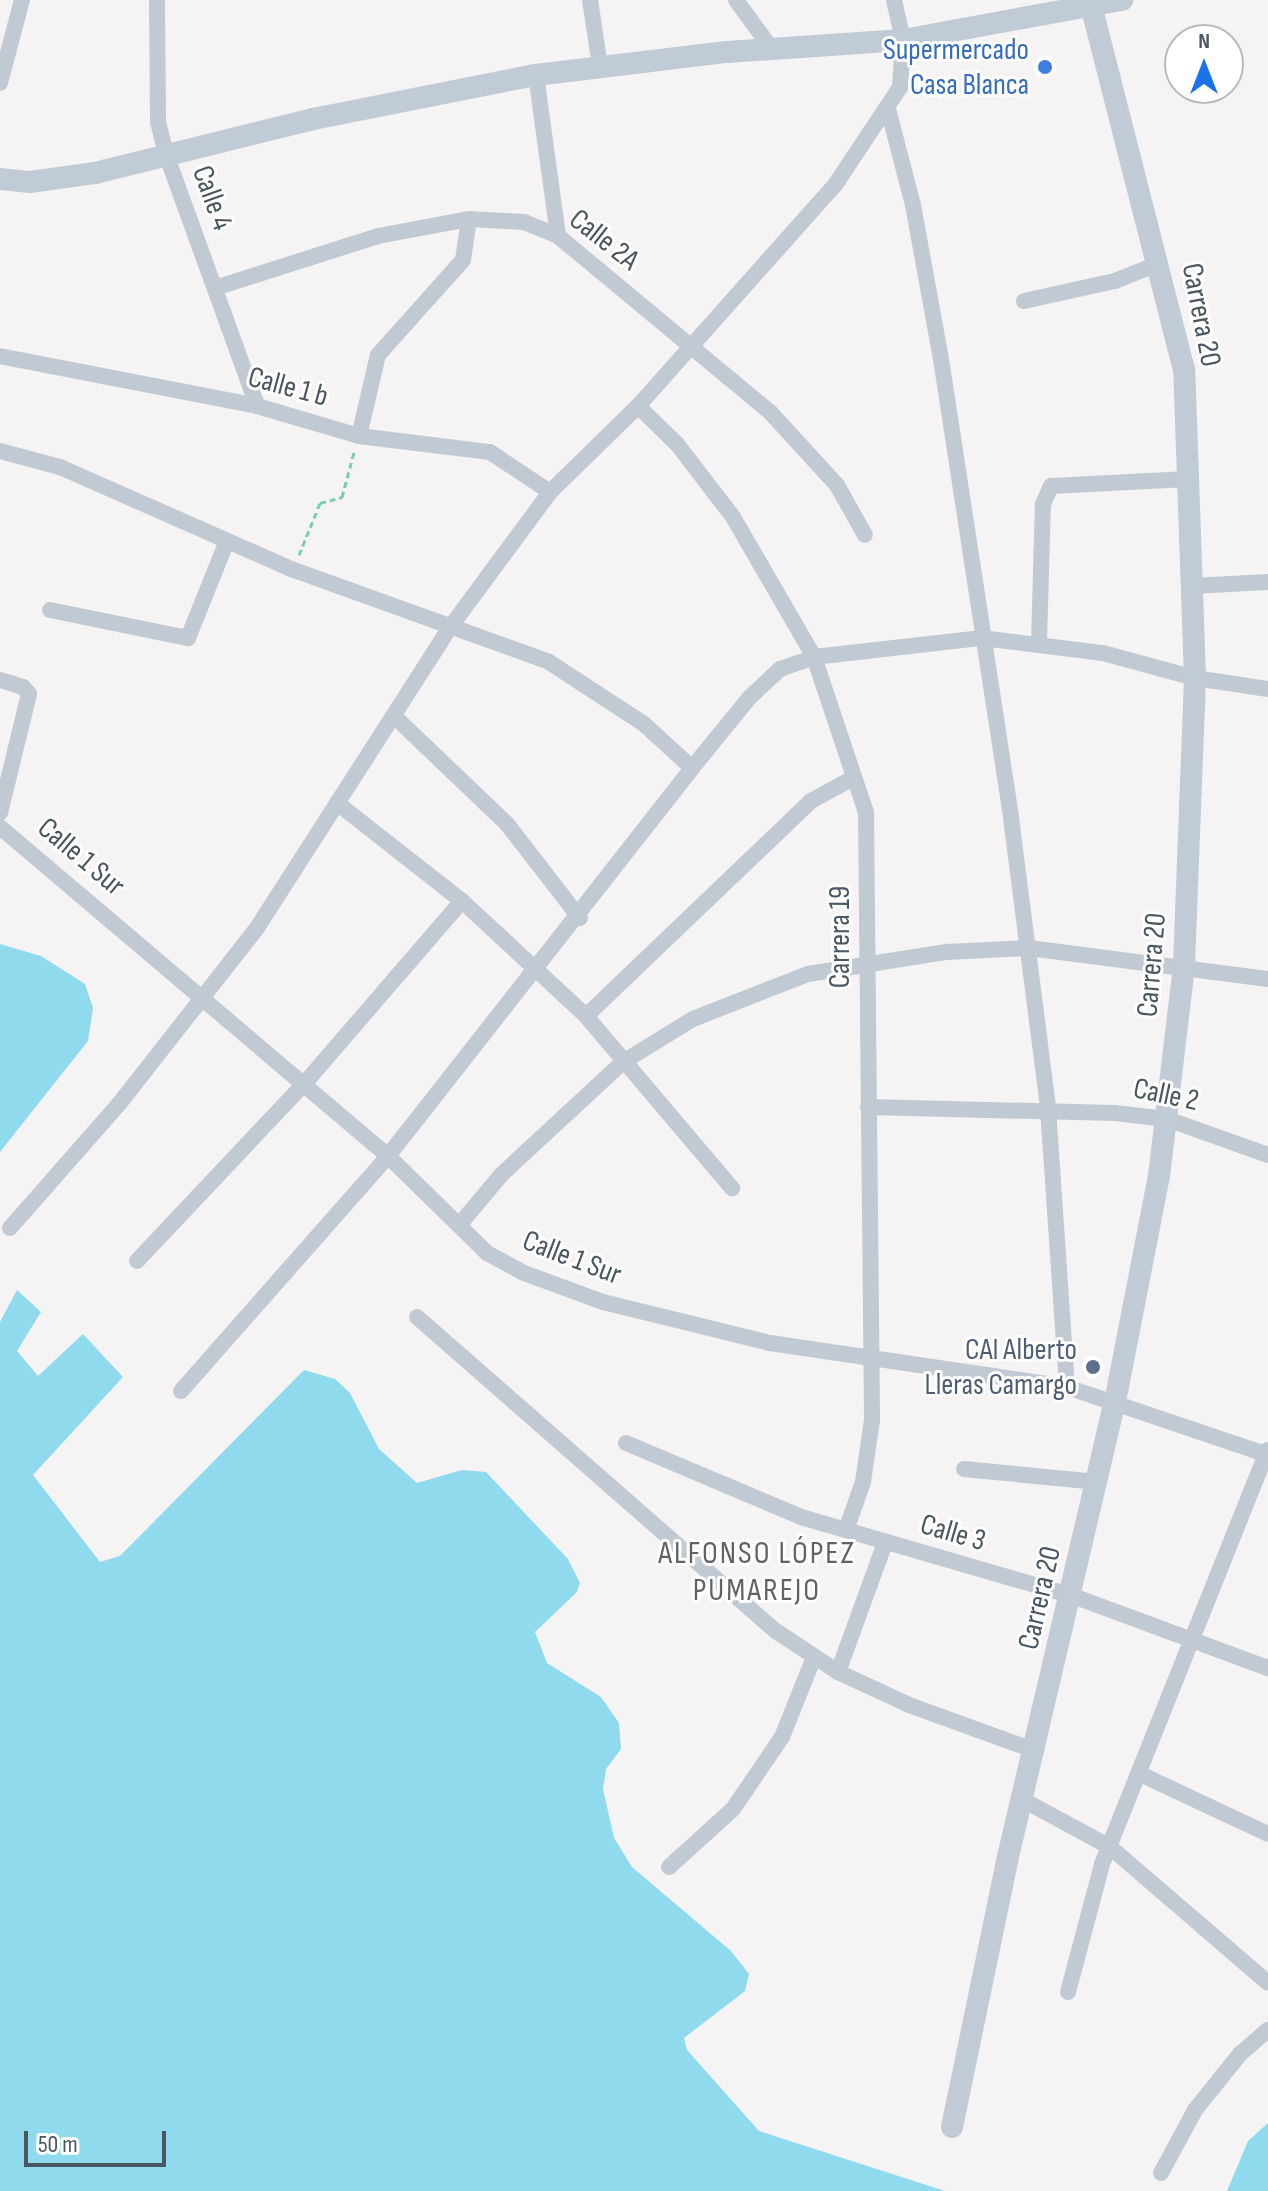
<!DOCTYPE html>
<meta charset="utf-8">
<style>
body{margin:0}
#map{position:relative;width:1268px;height:2191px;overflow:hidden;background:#f5f3f3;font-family:"Sofia Sans Condensed",sans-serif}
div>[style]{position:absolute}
.water>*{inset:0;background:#90daee}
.path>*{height:3px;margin-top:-1.5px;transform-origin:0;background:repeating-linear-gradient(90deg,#7ad0a6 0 6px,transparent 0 10px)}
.street>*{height:16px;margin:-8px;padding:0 8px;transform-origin:8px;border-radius:8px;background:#c1cad2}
.secondary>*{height:22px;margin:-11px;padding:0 11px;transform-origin:11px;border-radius:11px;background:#c1cbd6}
.dots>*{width:22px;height:22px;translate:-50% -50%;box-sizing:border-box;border:4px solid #fff;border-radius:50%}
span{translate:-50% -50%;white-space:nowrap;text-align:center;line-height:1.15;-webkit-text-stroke:6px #fff;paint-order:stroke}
.shop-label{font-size:30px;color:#366cbe}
.right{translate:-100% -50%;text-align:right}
.street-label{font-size:30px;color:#4a5661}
.service-label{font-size:30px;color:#4e5e75}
.neighbourhood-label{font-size:32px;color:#5f6368;letter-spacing:2px}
.north{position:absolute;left:1164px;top:24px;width:80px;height:80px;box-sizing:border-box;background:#fff;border:2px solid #b7bbc0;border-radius:50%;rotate:0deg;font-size:22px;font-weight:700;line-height:32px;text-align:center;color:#4a5661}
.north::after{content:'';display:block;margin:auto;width:28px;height:36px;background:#1a73e8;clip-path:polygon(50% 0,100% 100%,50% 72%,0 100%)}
.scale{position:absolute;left:24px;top:2131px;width:142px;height:36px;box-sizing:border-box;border:4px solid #4a5661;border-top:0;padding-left:10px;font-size:24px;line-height:28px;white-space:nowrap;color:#4a5661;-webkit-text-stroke:6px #fff;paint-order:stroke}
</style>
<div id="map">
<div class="water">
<div style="clip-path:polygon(0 944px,41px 956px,85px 984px,93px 1008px,88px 1041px,0 1152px)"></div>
<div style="clip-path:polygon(17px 1290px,41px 1312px,17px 1351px,38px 1376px,83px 1334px,123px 1377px,33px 1475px,100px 1562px,120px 1556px,304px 1370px,335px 1379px,350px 1393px,379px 1449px,417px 1483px,462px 1470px,486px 1472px,568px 1559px,580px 1583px,577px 1592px,535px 1632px,547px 1663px,601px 1697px,619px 1723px,621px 1749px,606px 1769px,603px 1789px,614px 1838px,632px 1867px,731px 1951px,749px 1974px,745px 1991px,684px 2038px,687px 2050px,759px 2131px,945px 2191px,0 2191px,0 1322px)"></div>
<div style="clip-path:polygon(1268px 2123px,1268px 2191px,1227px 2191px,1248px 2141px)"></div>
</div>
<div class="path">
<div style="left:299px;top:555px;width:56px;rotate:-68deg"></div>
<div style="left:320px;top:503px;width:23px;rotate:-15deg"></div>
<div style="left:342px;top:497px;width:47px;rotate:-75.1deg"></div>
</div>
<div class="street">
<div style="left:157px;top:0;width:122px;rotate:89.5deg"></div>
<div style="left:158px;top:122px;width:33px;rotate:76deg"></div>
<div style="left:166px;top:154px;width:268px;rotate:70.1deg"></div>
<div style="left:590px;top:0;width:67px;rotate:81.4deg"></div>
<div style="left:736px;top:0;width:59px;rotate:53.9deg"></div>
<div style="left:536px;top:75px;width:162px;rotate:82.2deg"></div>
<div style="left:0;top:83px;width:86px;rotate:-75.2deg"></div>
<div style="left:888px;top:109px;width:99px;rotate:75.4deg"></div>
<div style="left:913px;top:205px;width:157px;rotate:79.7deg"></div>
<div style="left:941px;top:359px;width:464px;rotate:81.3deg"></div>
<div style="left:1011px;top:818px;width:292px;rotate:82.7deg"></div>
<div style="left:1048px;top:1108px;width:280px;rotate:86.1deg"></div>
<div style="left:215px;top:288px;width:171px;rotate:-17.7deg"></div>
<div style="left:378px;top:236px;width:93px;rotate:-10.6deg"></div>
<div style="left:469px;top:219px;width:55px;rotate:3.1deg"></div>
<div style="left:524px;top:222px;width:37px;rotate:22deg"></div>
<div style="left:558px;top:236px;width:276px;rotate:39.7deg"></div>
<div style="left:770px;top:412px;width:99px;rotate:47.5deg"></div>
<div style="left:837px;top:485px;width:57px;rotate:60.8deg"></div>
<div style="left:1024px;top:301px;width:93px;rotate:-12.4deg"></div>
<div style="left:1115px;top:281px;width:48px;rotate:-21.8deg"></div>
<div style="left:0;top:356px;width:262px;rotate:11deg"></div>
<div style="left:257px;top:406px;width:106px;rotate:16.4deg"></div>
<div style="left:359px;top:436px;width:132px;rotate:7deg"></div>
<div style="left:490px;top:452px;width:72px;rotate:33.7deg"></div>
<div style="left:638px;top:406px;width:54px;rotate:44.3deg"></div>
<div style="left:677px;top:444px;width:92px;rotate:52.5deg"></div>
<div style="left:733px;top:517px;width:162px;rotate:59.9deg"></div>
<div style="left:814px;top:657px;width:163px;rotate:71.5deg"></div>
<div style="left:866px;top:812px;width:608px;rotate:89.43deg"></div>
<div style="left:872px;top:1420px;width:63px;rotate:98.3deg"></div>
<div style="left:863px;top:1482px;width:51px;rotate:109.5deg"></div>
<div style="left:359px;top:436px;width:83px;rotate:-76.8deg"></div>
<div style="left:378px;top:355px;width:127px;rotate:-48.2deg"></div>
<div style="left:463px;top:260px;width:41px;rotate:-81.7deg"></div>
<div style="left:0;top:451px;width:62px;rotate:14.9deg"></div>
<div style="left:60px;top:467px;width:256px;rotate:23.8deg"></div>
<div style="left:294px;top:570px;width:271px;rotate:19.8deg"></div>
<div style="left:549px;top:662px;width:113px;rotate:33.1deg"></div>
<div style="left:644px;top:724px;width:65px;rotate:42.5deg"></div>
<div style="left:1192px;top:586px;width:76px;rotate:-3deg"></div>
<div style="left:50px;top:610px;width:141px;rotate:11.5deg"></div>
<div style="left:188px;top:638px;width:105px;rotate:-68.1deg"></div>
<div style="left:1039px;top:643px;width:139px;rotate:-88.4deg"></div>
<div style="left:1043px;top:504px;width:20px;rotate:-66deg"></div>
<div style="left:1051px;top:486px;width:137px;rotate:-2.9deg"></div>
<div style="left:0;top:680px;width:24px;rotate:17deg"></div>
<div style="left:23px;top:687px;width:9px;rotate:49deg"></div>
<div style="left:29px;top:694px;width:122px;rotate:103.7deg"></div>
<div style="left:394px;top:716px;width:156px;rotate:43.7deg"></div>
<div style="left:507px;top:824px;width:119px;rotate:52.2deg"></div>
<div style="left:337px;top:803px;width:159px;rotate:38.1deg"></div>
<div style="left:462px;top:901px;width:169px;rotate:42.8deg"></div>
<div style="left:586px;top:1016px;width:226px;rotate:49.7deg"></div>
<div style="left:0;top:827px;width:509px;rotate:40.3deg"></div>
<div style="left:388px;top:1156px;width:139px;rotate:44.4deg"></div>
<div style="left:487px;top:1253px;width:42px;rotate:28.4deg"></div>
<div style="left:524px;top:1273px;width:84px;rotate:20.2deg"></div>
<div style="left:603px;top:1302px;width:172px;rotate:13.8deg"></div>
<div style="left:770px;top:1343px;width:300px;rotate:8.4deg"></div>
<div style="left:1067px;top:1387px;width:212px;rotate:18.7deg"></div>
<div style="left:586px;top:1016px;width:311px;rotate:-43.7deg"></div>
<div style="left:811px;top:801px;width:48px;rotate:-28.7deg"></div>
<div style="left:868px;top:1107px;width:247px;rotate:1.4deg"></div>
<div style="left:1115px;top:1113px;width:52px;rotate:6.6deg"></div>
<div style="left:1167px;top:1119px;width:107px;rotate:19.6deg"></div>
<div style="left:460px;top:1224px;width:65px;rotate:-50deg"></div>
<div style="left:502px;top:1174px;width:165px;rotate:-42.8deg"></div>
<div style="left:623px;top:1062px;width:82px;rotate:-31.6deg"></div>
<div style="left:693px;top:1019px;width:123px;rotate:-21.4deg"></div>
<div style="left:808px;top:974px;width:140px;rotate:-9.1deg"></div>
<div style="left:946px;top:952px;width:83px;rotate:-2.8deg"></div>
<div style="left:1029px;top:948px;width:241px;rotate:7.4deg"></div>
<div style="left:10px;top:1228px;width:165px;rotate:-48.7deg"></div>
<div style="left:119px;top:1104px;width:224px;rotate:-51.9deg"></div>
<div style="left:257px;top:928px;width:359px;rotate:-57.3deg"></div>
<div style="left:451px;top:626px;width:167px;rotate:-53.5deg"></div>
<div style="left:550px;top:492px;width:123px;rotate:-44.3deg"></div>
<div style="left:638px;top:406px;width:296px;rotate:-48.3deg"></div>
<div style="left:835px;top:185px;width:118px;rotate:-56.4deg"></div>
<div style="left:900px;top:87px;width:47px;rotate:-86.3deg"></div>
<div style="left:903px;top:40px;width:41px;rotate:-102.7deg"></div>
<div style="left:137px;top:1261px;width:243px;rotate:-46.7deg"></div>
<div style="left:304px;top:1084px;width:242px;rotate:-49.2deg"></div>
<div style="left:417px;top:1317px;width:477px;rotate:41.2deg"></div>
<div style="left:776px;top:1631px;width:74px;rotate:33.5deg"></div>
<div style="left:838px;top:1672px;width:78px;rotate:24.9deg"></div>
<div style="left:909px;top:1705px;width:135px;rotate:19.9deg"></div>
<div style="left:181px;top:1391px;width:313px;rotate:-48.6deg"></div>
<div style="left:388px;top:1156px;width:493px;rotate:-51.9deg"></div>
<div style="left:692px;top:768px;width:90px;rotate:-50.8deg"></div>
<div style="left:749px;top:698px;width:42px;rotate:-43.1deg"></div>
<div style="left:780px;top:669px;width:36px;rotate:-19deg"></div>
<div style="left:814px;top:657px;width:169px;rotate:-6.5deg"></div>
<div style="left:982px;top:638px;width:122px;rotate:7.1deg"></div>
<div style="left:1103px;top:653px;width:95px;rotate:15.2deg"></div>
<div style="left:1195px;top:678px;width:74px;rotate:8.6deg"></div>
<div style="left:626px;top:1443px;width:190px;rotate:22.9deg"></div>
<div style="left:801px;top:1517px;width:283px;rotate:16.2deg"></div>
<div style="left:1073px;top:1596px;width:208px;rotate:20.3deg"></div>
<div style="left:964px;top:1469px;width:134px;rotate:5.6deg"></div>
<div style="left:838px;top:1672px;width:137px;rotate:-70deg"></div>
<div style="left:1140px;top:1774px;width:141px;rotate:25.1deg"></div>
<div style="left:1025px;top:1801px;width:97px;rotate:28.4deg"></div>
<div style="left:1110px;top:1847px;width:208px;rotate:40.7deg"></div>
<div style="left:669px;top:1867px;width:86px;rotate:-42.2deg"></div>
<div style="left:733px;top:1809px;width:87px;rotate:-55.8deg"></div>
<div style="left:782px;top:1737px;width:86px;rotate:-68.2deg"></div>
<div style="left:1068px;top:1992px;width:132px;rotate:-75.1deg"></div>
<div style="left:1102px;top:1864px;width:446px;rotate:-68.2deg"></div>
<div style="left:1161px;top:2173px;width:72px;rotate:-61.6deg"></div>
<div style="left:1195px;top:2110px;width:72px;rotate:-51.2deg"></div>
<div style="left:1240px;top:2054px;width:37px;rotate:-41deg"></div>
</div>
<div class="secondary">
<div style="left:0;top:179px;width:30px;rotate:6deg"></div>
<div style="left:30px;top:182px;width:66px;rotate:-7.9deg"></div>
<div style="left:95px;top:173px;width:225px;rotate:-13.9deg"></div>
<div style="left:313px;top:119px;width:227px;rotate:-11.2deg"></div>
<div style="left:536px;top:75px;width:192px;rotate:-6.9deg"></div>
<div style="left:727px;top:52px;width:176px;rotate:-3.9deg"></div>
<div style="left:903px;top:40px;width:223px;rotate:-10.4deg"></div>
<div style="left:952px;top:2127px;width:272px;rotate:-78.3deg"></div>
<div style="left:1007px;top:1861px;width:472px;rotate:-76.8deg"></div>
<div style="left:1115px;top:1402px;width:230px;rotate:-79deg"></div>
<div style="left:1159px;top:1176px;width:212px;rotate:-83.2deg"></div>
<div style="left:1184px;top:965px;width:287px;rotate:-87.8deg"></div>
<div style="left:1195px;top:678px;width:308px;rotate:-92deg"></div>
<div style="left:1184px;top:370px;width:382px;rotate:-104.3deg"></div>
</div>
<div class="dots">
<div style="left:1045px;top:67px;background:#3f7fe0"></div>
<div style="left:1093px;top:1367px;background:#5c6f8a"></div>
</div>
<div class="shop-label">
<span class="right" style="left:1029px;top:67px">Supermercado<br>Casa Blanca</span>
</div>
<div class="street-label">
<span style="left:212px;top:198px;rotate:70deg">Calle 4</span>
<span style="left:604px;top:240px;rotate:38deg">Calle 2A</span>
<span style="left:1201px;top:315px;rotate:79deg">Carrera 20</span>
<span style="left:288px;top:387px;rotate:15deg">Calle 1 b</span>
<span style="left:81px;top:857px;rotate:40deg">Calle 1 Sur</span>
<span style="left:840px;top:937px;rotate:-90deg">Carrera 19</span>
<span style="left:1152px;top:965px;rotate:-85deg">Carrera 20</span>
<span style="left:1166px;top:1095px;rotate:12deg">Calle 2</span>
<span style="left:572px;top:1258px;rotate:21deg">Calle 1 Sur</span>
<span style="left:953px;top:1533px;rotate:16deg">Calle 3</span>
<span style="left:1040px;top:1598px;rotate:-77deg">Carrera 20</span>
</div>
<div class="service-label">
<span class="right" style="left:1077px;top:1367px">CAI Alberto<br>Lleras Camargo</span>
</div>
<div class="neighbourhood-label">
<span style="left:757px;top:1573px">ALFONSO LÓPEZ<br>PUMAREJO</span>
</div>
<div class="north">N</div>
<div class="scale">50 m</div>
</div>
